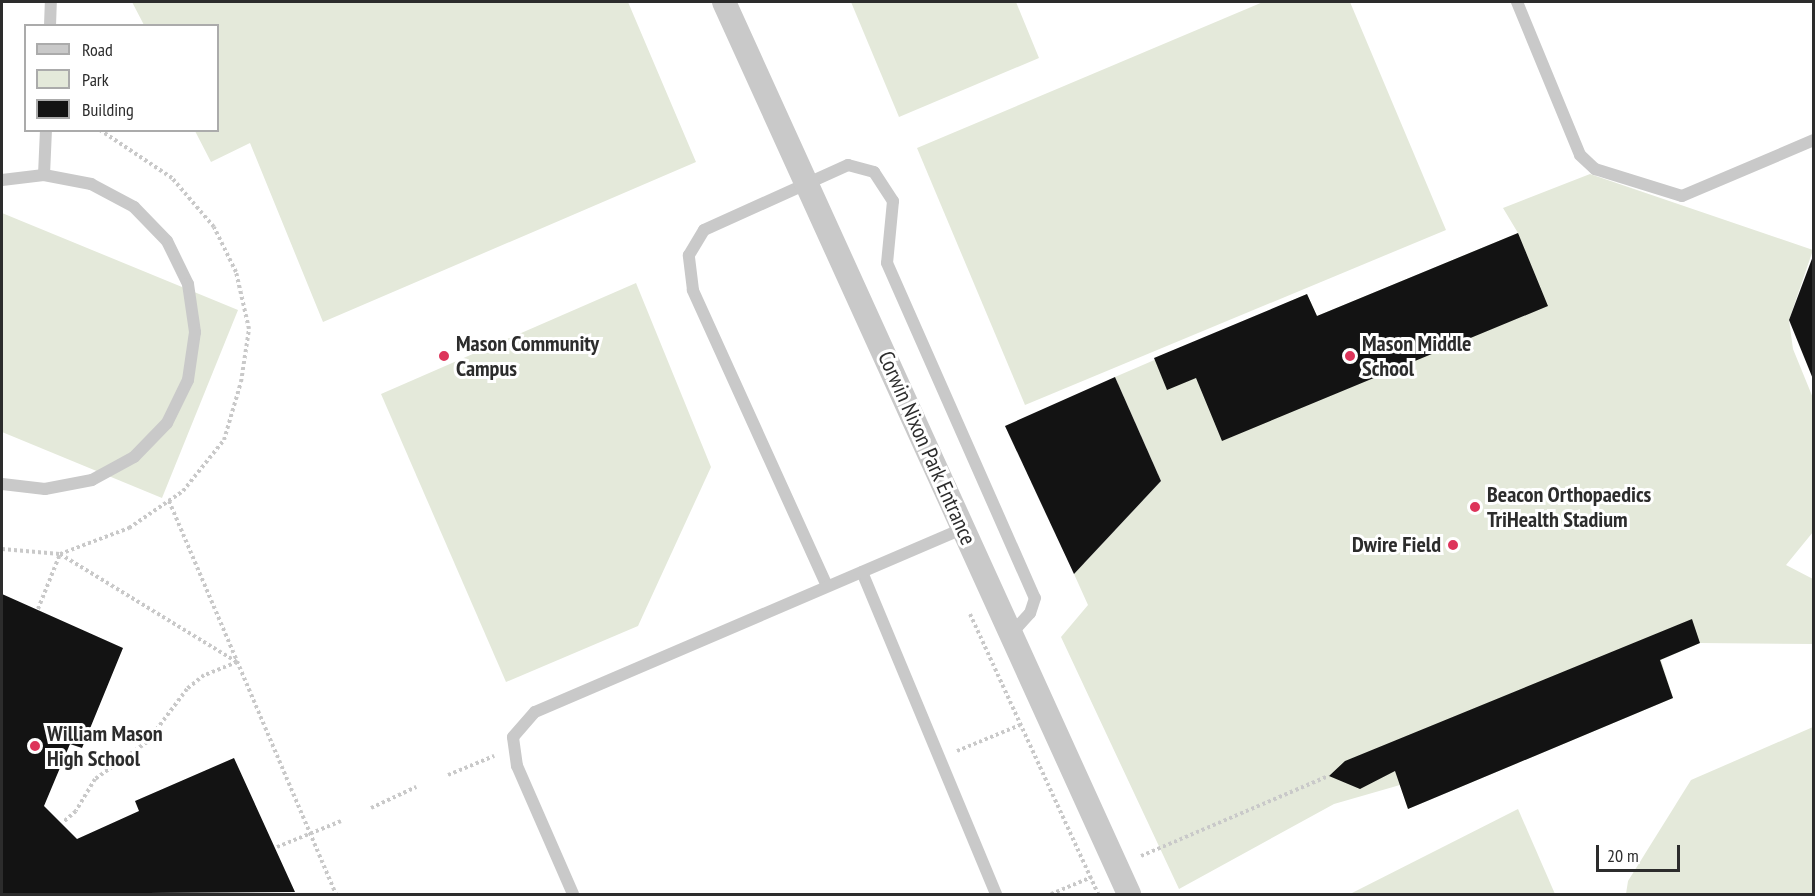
<!DOCTYPE html>
<style>
body{margin:0}
#map{position:relative;width:1815px;height:896px;overflow:hidden;background:#fff;font-family:"PT Sans Narrow",sans-serif}
div>[style]{position:absolute}
.green>*{inset:0;background:#e4e9da}
.building>*{inset:0;background:#131313}
.path>*{height:4px;margin-top:-2px;transform-origin:0;background:repeating-linear-gradient(90deg,#c9c9c9 0 3px,transparent 0 6px)}
.lane>*{height:12px;margin:-6px;padding:0 6px;transform-origin:6px;border-radius:6px;background:#c9c9c9}
.street>*{height:24px;margin:-12px;padding:0 12px;transform-origin:12px;border-radius:12px;background:#c9c9c9}
.dots>*{width:16px;height:16px;translate:-50% -50%;box-sizing:border-box;border:3px solid #fff;border-radius:50%}
span{translate:-50% -50%;white-space:nowrap;text-align:center;line-height:1.15;-webkit-text-stroke:6px #fff;paint-order:stroke}
.poi-label{font-size:22px;color:#2c2c2c;font-weight:700}
.left{translate:0 -50%;text-align:left}
.right{translate:-100% -50%;text-align:right}
.street-label{font-size:22px;color:#2c2c2c}
.frame{position:absolute;inset:0;border:3px solid #2c2c2c;pointer-events:none}
.legend{position:absolute;left:24px;top:24px;width:195px;height:108px;box-sizing:border-box;background:#fff;border:2px solid #ababab;margin:0;padding:8px 10px;list-style:none;font-size:18px;color:#2c2c2c}
.legend li{display:flex;align-items:center;gap:12px;height:30px}
.legend b{width:30px;border:2px solid #ababab}
.scale{position:absolute;left:1596px;top:845px;width:84px;height:27px;box-sizing:border-box;border:3px solid #2c2c2c;border-top:0;padding-left:8px;font-size:18px;line-height:21px;white-space:nowrap;color:#2c2c2c;-webkit-text-stroke:4px #fff;paint-order:stroke}
</style>
<div id="map">
<div class="green">
<div style="clip-path:polygon(132px 2px,628px 2px,696px 162px,323px 322px,250px 143px,211px 162px,195px 131px,218px 130px,218px 26px,144px 25px)"></div>
<div style="clip-path:polygon(851px 2px,1016px 2px,1039px 58px,899px 117px)"></div>
<div style="clip-path:polygon(1263px 2px,1350px 2px,1446px 230px,1025px 405px,917px 148px)"></div>
<div style="clip-path:polygon(1590px 174px,1813px 250px,1789px 320px,1793px 349px,1813px 398px,1813px 532px,1786px 565px,1813px 579px,1813px 644px,1700px 643px,1661px 660px,1673px 698px,1408px 809px,1400px 785px,1334px 804px,1179px 889px,1061px 637px,1088px 605px,1074px 574px,1161px 481px,1115px 377px,1307px 294px,1317px 316px,1518px 233px,1503px 208px)"></div>
<div style="clip-path:polygon(2px 213px,238px 310px,162px 498px,2px 432px)"></div>
<div style="clip-path:polygon(636px 283px,711px 467px,638px 626px,506px 682px,381px 394px)"></div>
<div style="clip-path:polygon(1813px 727px,1813px 894px,1626px 894px,1628px 881px,1691px 780px)"></div>
<div style="clip-path:polygon(1518px 809px,1555px 894px,1350px 894px)"></div>
</div>
<div class="building">
<div style="clip-path:polygon(1518px 233px,1548px 306px,1222px 441px,1196px 378px,1167px 390px,1154px 358px,1307px 294px,1317px 316px)"></div>
<div style="clip-path:polygon(1813px 256px,1814px 256px,1813px 379px,1789px 320px)"></div>
<div style="clip-path:polygon(1115px 377px,1161px 481px,1074px 574px,1005px 426px)"></div>
<div style="clip-path:polygon(2px 594px,123px 648px,82px 748px,70px 744px,44px 806px,77px 839px,139px 811px,135px 801px,234px 758px,295px 892px,2px 894px)"></div>
<div style="clip-path:polygon(1692px 619px,1700px 643px,1660px 660px,1673px 698px,1408px 809px,1395px 771px,1360px 789px,1329px 776px,1345px 761px)"></div>
</div>
<div class="path">
<div style="left:169px;top:501px;width:427px;rotate:67deg"></div>
<div style="left:2px;top:549px;width:58px;rotate:4.9deg"></div>
<div style="left:60px;top:554px;width:207px;rotate:31.4deg"></div>
<div style="left:237px;top:662px;width:35px;rotate:158deg"></div>
<div style="left:204px;top:675px;width:22px;rotate:141deg"></div>
<div style="left:187px;top:689px;width:66px;rotate:127deg"></div>
<div style="left:147px;top:742px;width:64px;rotate:144.6deg"></div>
<div style="left:95px;top:779px;width:37px;rotate:121deg"></div>
<div style="left:76px;top:811px;width:18px;rotate:139deg"></div>
<div style="left:38px;top:609px;width:59px;rotate:-68.2deg"></div>
<div style="left:60px;top:554px;width:74px;rotate:-20.6deg"></div>
<div style="left:129px;top:528px;width:65px;rotate:-34.4deg"></div>
<div style="left:183px;top:491px;width:65px;rotate:-51.2deg"></div>
<div style="left:224px;top:440px;width:60px;rotate:-73.7deg"></div>
<div style="left:241px;top:382px;width:54px;rotate:-81.4deg"></div>
<div style="left:249px;top:329px;width:58px;rotate:-102.8deg"></div>
<div style="left:236px;top:272px;width:50px;rotate:-116.1deg"></div>
<div style="left:214px;top:227px;width:65px;rotate:-130.6deg"></div>
<div style="left:172px;top:178px;width:87px;rotate:-146.3deg"></div>
<div style="left:970px;top:614px;width:308px;rotate:65.4deg"></div>
<div style="left:957px;top:751px;width:68px;rotate:-22.4deg"></div>
<div style="left:448px;top:775px;width:50px;rotate:-22.4deg"></div>
<div style="left:371px;top:808px;width:50px;rotate:-25deg"></div>
<div style="left:277px;top:847px;width:69px;rotate:-22.1deg"></div>
<div style="left:1141px;top:856px;width:204px;rotate:-23.1deg"></div>
<div style="left:1051px;top:894px;width:44px;rotate:-22.5deg"></div>
</div>
<div class="lane">
<div style="left:1517px;top:2px;width:165px;rotate:67.6deg"></div>
<div style="left:1580px;top:155px;width:21px;rotate:43deg"></div>
<div style="left:1595px;top:169px;width:91px;rotate:17.2deg"></div>
<div style="left:1682px;top:196px;width:143px;rotate:-23deg"></div>
<div style="left:50px;top:26px;width:24px;rotate:-88deg"></div>
<div style="left:44px;top:175px;width:45px;rotate:-87.5deg"></div>
<div style="left:2px;top:180px;width:42px;rotate:-6.8deg"></div>
<div style="left:44px;top:175px;width:48px;rotate:10.8deg"></div>
<div style="left:91px;top:184px;width:49px;rotate:28.1deg"></div>
<div style="left:134px;top:207px;width:47px;rotate:45.9deg"></div>
<div style="left:167px;top:241px;width:48px;rotate:64deg"></div>
<div style="left:188px;top:284px;width:49px;rotate:81.7deg"></div>
<div style="left:195px;top:332px;width:49px;rotate:98.3deg"></div>
<div style="left:188px;top:380px;width:48px;rotate:116deg"></div>
<div style="left:167px;top:423px;width:47px;rotate:134.1deg"></div>
<div style="left:134px;top:457px;width:48px;rotate:151.3deg"></div>
<div style="left:92px;top:480px;width:48px;rotate:169.2deg"></div>
<div style="left:45px;top:489px;width:43px;rotate:-173.4deg"></div>
<div style="left:862px;top:572px;width:349px;rotate:67.4deg"></div>
<div style="left:827px;top:586px;width:325px;rotate:-114.4deg"></div>
<div style="left:693px;top:290px;width:35px;rotate:-97deg"></div>
<div style="left:689px;top:255px;width:29px;rotate:-59deg"></div>
<div style="left:704px;top:230px;width:158px;rotate:-24.3deg"></div>
<div style="left:848px;top:165px;width:27px;rotate:15deg"></div>
<div style="left:874px;top:172px;width:35px;rotate:57deg"></div>
<div style="left:893px;top:201px;width:62px;rotate:95.5deg"></div>
<div style="left:887px;top:263px;width:366px;rotate:66.2deg"></div>
<div style="left:1035px;top:598px;width:16px;rotate:108deg"></div>
<div style="left:1030px;top:613px;width:28px;rotate:132deg"></div>
<div style="left:573px;top:894px;width:140px;rotate:-113.6deg"></div>
<div style="left:517px;top:766px;width:29px;rotate:-98deg"></div>
<div style="left:513px;top:737px;width:33px;rotate:-49deg"></div>
<div style="left:535px;top:712px;width:467px;rotate:-23.2deg"></div>
</div>
<div class="street">
<div style="left:724px;top:2px;width:980px;rotate:65.58deg"></div>
</div>
<div class="dots">
<div style="left:444px;top:356px;background:#dd345a"></div>
<div style="left:1350px;top:356px;background:#dd345a"></div>
<div style="left:1475px;top:507px;background:#dd345a"></div>
<div style="left:1453px;top:545px;background:#dd345a"></div>
<div style="left:35px;top:746px;background:#dd345a"></div>
</div>
<div class="poi-label">
<span class="left" style="left:456px;top:356px">Mason Community<br>Campus</span>
<span class="left" style="left:1362px;top:356px">Mason Middle<br>School</span>
<span class="left" style="left:1487px;top:507px">Beacon Orthopaedics<br>TriHealth Stadium</span>
<span class="right" style="left:1441px;top:545px">Dwire Field</span>
<span class="left" style="left:47px;top:746px">William Mason<br>High School</span>
</div>
<div class="street-label">
<span style="left:927px;top:448px;rotate:66deg">Corwin Nixon Park Entrance</span>
</div>
<div class="frame"></div>
<ul class="legend">
<li><b style="height:8px;background:#c9c9c9"></b>Road</li>
<li><b style="height:16px;background:#e4e9da"></b>Park</li>
<li><b style="height:16px;background:#131313"></b>Building</li>
</ul>
<div class="scale">20 m</div>
</div>
